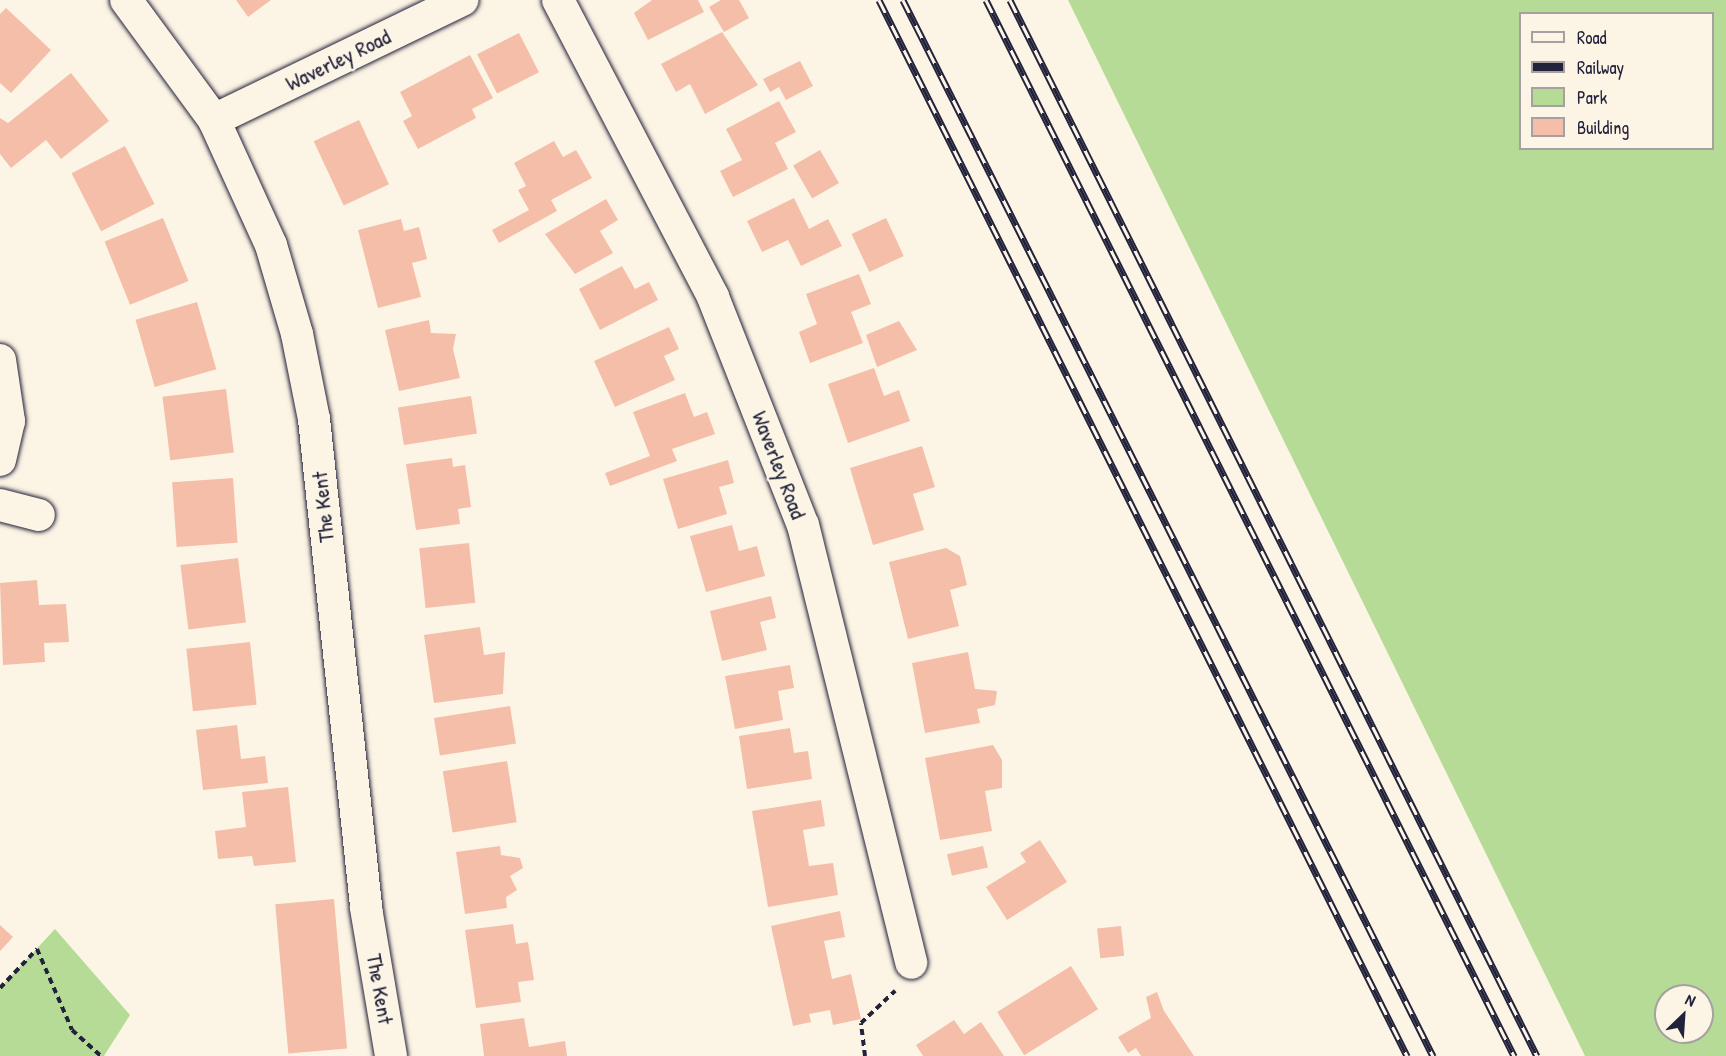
<!DOCTYPE html>
<style>
body{margin:0}
#map{position:relative;width:1726px;height:1056px;overflow:hidden;background:#fcf5e5;font-family:"Patrick Hand",sans-serif}
div>[style]{position:absolute}
.green>*{inset:0;background:#b6db96}
.building>*{inset:0;background:#f5bea9;transform-origin:0 0}
.path>*{height:4px;margin-top:-2px;transform-origin:0;background:repeating-linear-gradient(90deg,#22223b 0 6px,transparent 0 10.5px)}
.roads{filter:drop-shadow(0 0 2px #22223b) drop-shadow(0 0 2px #22223b)}
.street>*{height:32px;margin:-16px;padding:0 16px;transform-origin:16px;border-radius:16px;background:#fcf5e5}
.rail>*{height:7px;margin-top:-3.5px;transform-origin:0;background:repeating-linear-gradient(90deg,#fcf5e5 0 14px,#22223b 0 28px);box-sizing:border-box;border-block:2px solid #22223b}
span{translate:-50% -50%;white-space:nowrap;text-align:center;line-height:1.15;-webkit-text-stroke:5px #fcf5e5;paint-order:stroke}
.street-label{font-size:22px;color:#22223b}
.legend{position:absolute;left:1519px;top:12px;width:195px;height:138px;box-sizing:border-box;background:#fcf5e5;border:2px solid #a5a1a1;margin:0;padding:8px 10px;list-style:none;font-size:18px;color:#22223b}
.legend li{display:flex;align-items:center;gap:12px;height:30px}
.legend b{width:30px;border:2px solid #a5a1a1}
.north{position:absolute;left:1654px;top:984px;width:60px;height:60px;box-sizing:border-box;background:#fcf5e5;border:2px solid #a5a1a1;border-radius:50%;rotate:25deg;font-size:16px;font-weight:700;line-height:24px;text-align:center;color:#22223b}
.north::after{content:'';display:block;margin:auto;width:21px;height:27px;background:#22223b;clip-path:polygon(50% 0,100% 100%,50% 72%,0 100%)}
</style>
<div id="map">
<div class="green">
<div style="clip-path:polygon(evenodd,1068px 0,1726px 0,1726px 1056px,1585px 1056px,1068px 0,1520px 14px,1712px 14px,1712px 148px,1520px 148px,1520px 14px,1068px 0,1666px 996px,1702px 996px,1702px 1032px,1666px 1032px,1666px 996px)"></div>
<div style="clip-path:polygon(55px 929px,130px 1015px,104px 1056px,0 1056px,0 988px)"></div>
</div>
<div class="building">
<div style="clip-path:polygon(236px 0,271px 0,248px 17px)"></div>
<div style="clip-path:polygon(652px 0,698px 0,704px 12px,648px 40px,634px 13px)"></div>
<div style="clip-path:polygon(721px 0,739px 0,749px 18px,724px 32px,709px 7px)"></div>
<div style="clip-path:polygon(6px 8px,51px 50px,11px 93px,0 83px,0 14px)"></div>
<div style="clip-path:polygon(722px 32px,758px 85px,705px 114px,690px 84px,676px 92px,661px 64px)"></div>
<div style="left:519px;top:33px;width:44px;height:47px;rotate:63deg"></div>
<div style="clip-path:polygon(470px 55px,493px 98px,472px 109px,476px 118px,418px 149px,403px 121px,412px 116px,400px 92px)"></div>
<div style="clip-path:polygon(800px 61px,813px 86px,786px 100px,779px 87px,770px 92px,763px 79px)"></div>
<div style="clip-path:polygon(71px 73px,109px 121px,61px 159px,46px 140px,11px 168px,0 154px,0 118px,8px 123px)"></div>
<div style="clip-path:polygon(779px 101px,796px 132px,775px 143px,788px 169px,733px 197px,720px 171px,742px 160px,726px 129px)"></div>
<div style="left:359px;top:120px;width:71px;height:50px;rotate:65deg"></div>
<div style="clip-path:polygon(554px 141px,563px 157px,576px 150px,592px 178px,551px 200px,557px 211px,499px 243px,492px 230px,529px 210px,518px 190px,526px 186px,514px 163px)"></div>
<div style="left:125px;top:146px;width:65px;height:60px;rotate:63deg"></div>
<div style="left:820px;top:150px;width:38px;height:31px;rotate:60deg"></div>
<div style="clip-path:polygon(794px 198px,809px 229px,828px 219px,842px 246px,801px 266px,788px 240px,762px 252px,747px 221px)"></div>
<div style="clip-path:polygon(606px 199px,618px 220px,600px 231px,613px 253px,575px 274px,545px 234px)"></div>
<div style="left:163px;top:218px;width:68px;height:63px;rotate:68deg"></div>
<div style="left:886px;top:218px;width:42px;height:38px;rotate:65deg"></div>
<div style="clip-path:polygon(401px 219px,404px 231px,419px 227px,427px 259px,412px 263px,421px 297px,378px 308px,358px 230px)"></div>
<div style="clip-path:polygon(622px 266px,635px 289px,649px 282px,658px 300px,600px 330px,579px 289px)"></div>
<div style="clip-path:polygon(859px 274px,871px 304px,851px 312px,863px 343px,810px 363px,799px 332px,817px 324px,806px 294px)"></div>
<div style="left:197px;top:302px;width:70px;height:64px;rotate:74deg"></div>
<div style="clip-path:polygon(429px 320px,431px 333px,456px 334px,453px 349px,460px 378px,399px 391px,385px 330px)"></div>
<div style="clip-path:polygon(899px 321px,917px 350px,877px 367px,866px 335px)"></div>
<div style="clip-path:polygon(669px 327px,679px 349px,664px 356px,675px 380px,615px 407px,594px 361px)"></div>
<div style="clip-path:polygon(874px 368px,884px 396px,899px 390px,910px 421px,848px 443px,828px 384px)"></div>
<div style="left:226px;top:389px;width:64px;height:64px;rotate:83deg"></div>
<div style="clip-path:polygon(685px 393px,694px 417px,707px 412px,715px 434px,672px 449px,677px 461px,610px 486px,605px 473px,650px 456px,633px 412px)"></div>
<div style="left:471px;top:396px;width:38px;height:74px;rotate:81deg"></div>
<div style="clip-path:polygon(922px 446px,935px 487px,913px 494px,924px 530px,873px 545px,850px 468px)"></div>
<div style="clip-path:polygon(452px 458px,453px 467px,465px 465px,471px 507px,458px 509px,460px 524px,416px 530px,406px 464px)"></div>
<div style="clip-path:polygon(728px 460px,734px 483px,719px 487px,727px 514px,678px 529px,663px 479px)"></div>
<div style="left:233px;top:478px;width:65px;height:61px;rotate:86deg"></div>
<div style="clip-path:polygon(732px 525px,739px 551px,757px 546px,765px 576px,706px 592px,690px 536px)"></div>
<div style="left:469px;top:543px;width:60px;height:50px;rotate:84deg"></div>
<div style="clip-path:polygon(946px 548px,960px 556px,967px 585px,950px 590px,959px 626px,908px 639px,889px 562px)"></div>
<div style="left:238px;top:558px;width:65px;height:58px;rotate:83deg"></div>
<div style="clip-path:polygon(37px 580px,39px 605px,66px 604px,69px 642px,44px 643px,45px 662px,3px 665px,0 583px)"></div>
<div style="clip-path:polygon(771px 596px,776px 618px,760px 622px,767px 650px,722px 661px,710px 611px)"></div>
<div style="clip-path:polygon(480px 627px,484px 655px,505px 652px,503px 694px,434px 703px,424px 635px)"></div>
<div style="left:250px;top:642px;width:63px;height:64px;rotate:84deg"></div>
<div style="clip-path:polygon(968px 652px,975px 689px,997px 691px,995px 705px,977px 709px,980px 723px,925px 733px,912px 663px)"></div>
<div style="clip-path:polygon(790px 665px,794px 688px,778px 691px,783px 720px,735px 729px,725px 676px)"></div>
<div style="left:510px;top:706px;width:38px;height:77px;rotate:81deg"></div>
<div style="clip-path:polygon(237px 725px,241px 759px,265px 756px,268px 783px,203px 790px,196px 730px)"></div>
<div style="clip-path:polygon(790px 728px,794px 753px,808px 751px,812px 779px,747px 789px,739px 736px)"></div>
<div style="clip-path:polygon(993px 745px,1002px 760px,1002px 788px,985px 791px,992px 831px,940px 840px,925px 758px)"></div>
<div style="left:507px;top:761px;width:62px;height:65px;rotate:81deg"></div>
<div style="clip-path:polygon(288px 787px,296px 862px,254px 866px,252px 856px,218px 859px,215px 831px,246px 827px,242px 792px)"></div>
<div style="clip-path:polygon(821px 800px,825px 826px,803px 830px,809px 866px,833px 863px,838px 895px,768px 907px,752px 811px)"></div>
<div style="clip-path:polygon(1040px 840px,1067px 882px,1007px 920px,986px 887px,1026px 862px,1020px 853px)"></div>
<div style="clip-path:polygon(500px 846px,501px 855px,520px 858px,523px 868px,510px 876px,517px 890px,506px 897px,507px 908px,465px 914px,456px 852px)"></div>
<div style="left:983px;top:846px;width:22px;height:37px;rotate:77deg"></div>
<div style="left:334px;top:899px;width:150px;height:59px;rotate:85deg"></div>
<div style="clip-path:polygon(840px 911px,845px 937px,824px 941px,832px 979px,851px 974px,861px 1019px,833px 1025px,830px 1010px,809px 1014px,811px 1022px,793px 1026px,771px 926px)"></div>
<div style="clip-path:polygon(513px 924px,516px 944px,528px 942px,534px 980px,518px 982px,521px 1002px,476px 1008px,465px 930px)"></div>
<div style="clip-path:polygon(0 925px,13px 937px,0 951px)"></div>
<div style="left:1121px;top:926px;width:30px;height:24px;rotate:84deg"></div>
<div style="left:1071px;top:966px;width:51px;height:87px;rotate:58deg"></div>
<div style="clip-path:polygon(1157px 992px,1164px 1011px,1194px 1056px,1141px 1056px,1136px 1048px,1128px 1053px,1118px 1037px,1151px 1018px,1146px 997px)"></div>
<div style="clip-path:polygon(524px 1018px,529px 1047px,565px 1041px,567px 1056px,484px 1056px,480px 1024px)"></div>
<div style="clip-path:polygon(954px 1020px,964px 1034px,981px 1022px,1004px 1056px,923px 1056px,916px 1045px)"></div>
</div>
<div class="path">
<div style="left:0;top:988px;width:54px;rotate:-46.5deg"></div>
<div style="left:37px;top:949px;width:88px;rotate:66.6deg"></div>
<div style="left:72px;top:1030px;width:39px;rotate:42deg"></div>
<div style="left:865px;top:1056px;width:33px;rotate:-97deg"></div>
<div style="left:861px;top:1023px;width:47px;rotate:-43.3deg"></div>
</div>
<div class="roads">
<div class="street">
<div style="left:126px;top:0;width:149px;rotate:53.7deg"></div>
<div style="left:214px;top:120px;width:137px;rotate:65.5deg"></div>
<div style="left:271px;top:245px;width:93px;rotate:73.7deg"></div>
<div style="left:297px;top:334px;width:87px;rotate:78.7deg"></div>
<div style="left:314px;top:419px;width:492px;rotate:83.9deg"></div>
<div style="left:366px;top:908px;width:150px;rotate:80.4deg"></div>
<div style="left:558px;top:0;width:335px;rotate:62.4deg"></div>
<div style="left:713px;top:297px;width:245px;rotate:68.5deg"></div>
<div style="left:803px;top:525px;width:451px;rotate:76.1deg"></div>
<div style="left:214px;top:120px;width:276px;rotate:-25.8deg"></div>
<div style="left:0;top:360px;width:62px;rotate:81.6deg"></div>
<div style="left:9px;top:421px;width:40px;rotate:103deg"></div>
<div style="left:0;top:505px;width:40px;rotate:14.4deg"></div>
</div>
</div>
<div class="rail">
<div style="left:879px;top:0;width:1181px;rotate:63.43deg"></div>
<div style="left:903px;top:0;width:1182px;rotate:63.35deg"></div>
<div style="left:986px;top:0;width:1181px;rotate:63.43deg"></div>
<div style="left:1010px;top:0;width:1180px;rotate:63.48deg"></div>
</div>
<div class="street-label">
<span style="left:338px;top:60px;rotate:-26deg">Waverley Road</span>
<span style="left:779px;top:465px;rotate:69deg">Waverley Road</span>
<span style="left:323px;top:507px;rotate:-96deg">The Kent</span>
<span style="left:380px;top:989px;rotate:80deg">The Kent</span>
</div>
<ul class="legend">
<li><b style="height:8px;background:#fcf5e5"></b>Road</li>
<li><b style="height:8px;background:#22223b"></b>Railway</li>
<li><b style="height:16px;background:#b6db96"></b>Park</li>
<li><b style="height:16px;background:#f5bea9"></b>Building</li>
</ul>
<div class="north">N</div>
</div>
